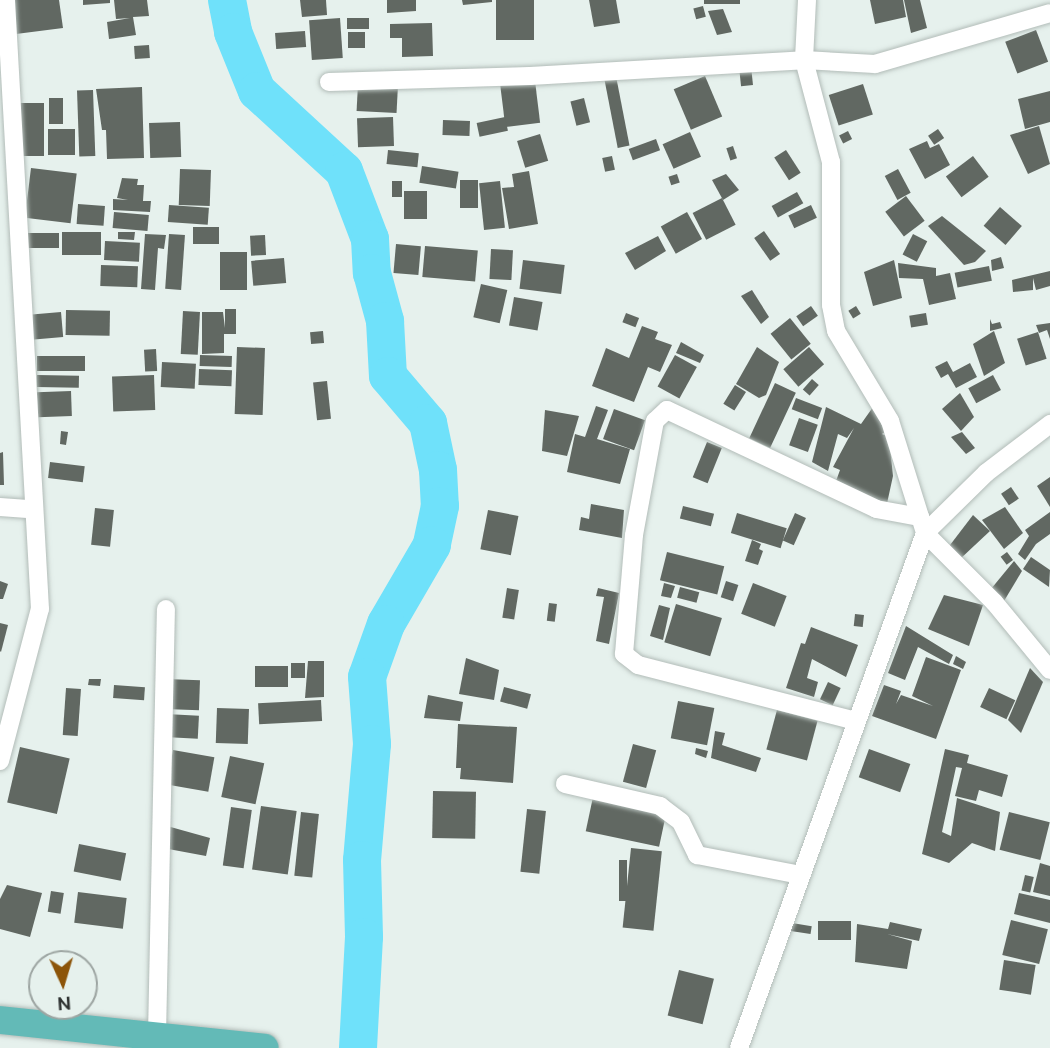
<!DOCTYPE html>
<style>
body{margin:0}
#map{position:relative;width:1050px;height:1048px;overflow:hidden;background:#e6f1ed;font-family:Ubuntu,sans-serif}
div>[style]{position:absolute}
.river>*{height:38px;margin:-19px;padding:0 19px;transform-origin:19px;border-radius:19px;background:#6fe1fa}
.building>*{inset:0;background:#616862;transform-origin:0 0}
.roads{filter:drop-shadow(0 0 2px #b2bcb8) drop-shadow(0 0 2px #b2bcb8)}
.minor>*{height:18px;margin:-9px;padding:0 9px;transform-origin:9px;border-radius:9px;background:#fff}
.trunk>*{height:28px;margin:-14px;padding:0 14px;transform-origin:14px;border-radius:14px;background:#63bab7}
span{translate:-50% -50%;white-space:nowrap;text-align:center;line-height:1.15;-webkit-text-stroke:7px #e6f1ed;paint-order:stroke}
.north{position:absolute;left:28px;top:950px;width:70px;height:70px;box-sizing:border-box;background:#e6f1ed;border:2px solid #9da5a2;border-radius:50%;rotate:176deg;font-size:19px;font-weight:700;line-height:28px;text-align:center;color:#2f3332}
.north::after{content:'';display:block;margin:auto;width:24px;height:32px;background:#8c5409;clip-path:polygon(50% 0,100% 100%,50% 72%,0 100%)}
</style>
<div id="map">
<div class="river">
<div style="left:227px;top:0;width:33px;rotate:79deg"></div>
<div style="left:233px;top:32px;width:64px;rotate:67.9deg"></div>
<div style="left:257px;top:91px;width:118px;rotate:42.6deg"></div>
<div style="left:344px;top:171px;width:73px;rotate:69.1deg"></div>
<div style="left:370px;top:239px;width:34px;rotate:87deg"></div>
<div style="left:372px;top:273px;width:50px;rotate:74.8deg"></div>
<div style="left:385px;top:321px;width:55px;rotate:86.9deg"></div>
<div style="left:388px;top:376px;width:62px;rotate:49.6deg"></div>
<div style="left:428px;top:423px;width:48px;rotate:78deg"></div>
<div style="left:438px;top:470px;width:36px;rotate:87deg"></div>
<div style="left:440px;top:506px;width:40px;rotate:102deg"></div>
<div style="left:432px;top:545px;width:91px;rotate:120.2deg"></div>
<div style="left:386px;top:624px;width:56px;rotate:109.7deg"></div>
<div style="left:367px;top:677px;width:67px;rotate:85.7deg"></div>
<div style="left:372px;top:744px;width:116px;rotate:94.9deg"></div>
<div style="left:362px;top:860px;width:77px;rotate:88.5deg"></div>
<div style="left:364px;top:937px;width:111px;rotate:93.1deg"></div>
</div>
<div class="building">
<div style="clip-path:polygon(11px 0,59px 0,63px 28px,16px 34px)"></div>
<div style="clip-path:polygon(83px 0,110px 0,110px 3px,83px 5px)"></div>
<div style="clip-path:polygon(114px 0,147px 0,149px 16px,133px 17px,136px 35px,109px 39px,107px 22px,130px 18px,116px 19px)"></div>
<div style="clip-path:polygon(300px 0,326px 0,327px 15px,302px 17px)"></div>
<div style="clip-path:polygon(387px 0,416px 0,416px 11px,387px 13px)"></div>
<div style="clip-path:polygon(462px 0,492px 0,492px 2px,463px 5px)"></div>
<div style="left:496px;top:0;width:38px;height:40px"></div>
<div style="clip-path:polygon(589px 0,616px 0,620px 23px,594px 27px)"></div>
<div style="left:704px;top:0;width:36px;height:4px"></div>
<div style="clip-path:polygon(870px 0,903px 0,906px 17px,875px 24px)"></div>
<div style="clip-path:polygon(904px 0,920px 0,927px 28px,911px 33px)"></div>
<div style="left:703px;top:6px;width:11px;height:10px;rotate:75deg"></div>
<div style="clip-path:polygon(723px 9px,732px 32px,717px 35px,708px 11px)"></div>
<div style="left:340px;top:18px;width:40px;height:31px;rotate:86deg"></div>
<div style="left:347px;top:18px;width:22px;height:11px"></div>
<div style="clip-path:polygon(432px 23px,433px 56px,402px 57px,402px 38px,390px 38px,390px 24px)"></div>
<div style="left:1036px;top:30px;width:34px;height:33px;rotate:69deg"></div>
<div style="left:305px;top:31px;width:16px;height:30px;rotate:86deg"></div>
<div style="left:365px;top:32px;width:16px;height:17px;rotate:90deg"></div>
<div style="left:149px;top:45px;width:13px;height:15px;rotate:86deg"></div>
<div style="left:751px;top:66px;width:19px;height:12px;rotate:84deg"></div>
<div style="left:615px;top:71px;width:76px;height:12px;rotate:79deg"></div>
<div style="left:705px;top:76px;width:44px;height:34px;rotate:67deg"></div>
<div style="left:535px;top:81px;width:42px;height:35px;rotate:83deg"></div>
<div style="left:358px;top:84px;width:40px;height:27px;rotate:3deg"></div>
<div style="left:863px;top:84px;width:32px;height:36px;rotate:72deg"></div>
<div style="clip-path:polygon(142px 87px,144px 158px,107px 159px,106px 130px,102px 130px,96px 89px)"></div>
<div style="left:93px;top:90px;width:66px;height:16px;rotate:88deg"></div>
<div style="clip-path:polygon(1050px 91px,1050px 122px,1025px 129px,1018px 99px)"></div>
<div style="left:49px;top:98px;width:14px;height:26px"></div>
<div style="left:584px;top:98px;width:25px;height:14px;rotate:76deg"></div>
<div style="left:17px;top:103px;width:27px;height:53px"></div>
<div style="left:393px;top:117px;width:29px;height:36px;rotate:88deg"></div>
<div style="left:505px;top:117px;width:14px;height:29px;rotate:78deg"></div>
<div style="left:443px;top:120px;width:27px;height:15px;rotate:2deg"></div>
<div style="left:180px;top:122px;width:35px;height:31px;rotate:88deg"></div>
<div style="clip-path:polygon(1039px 126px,1050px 164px,1028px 174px,1010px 135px)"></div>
<div style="left:75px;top:129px;width:26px;height:27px;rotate:90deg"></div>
<div style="left:938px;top:129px;width:11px;height:12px;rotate:56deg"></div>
<div style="left:848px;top:131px;width:9px;height:10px;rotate:63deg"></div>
<div style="left:690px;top:132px;width:27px;height:30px;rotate:66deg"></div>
<div style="left:540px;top:134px;width:28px;height:24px;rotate:73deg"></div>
<div style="left:656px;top:139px;width:12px;height:29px;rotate:70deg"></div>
<div style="clip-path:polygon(927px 141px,930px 148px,939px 144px,950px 165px,925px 179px,909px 149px)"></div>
<div style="left:733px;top:146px;width:13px;height:7px;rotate:72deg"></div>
<div style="left:388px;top:150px;width:31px;height:14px;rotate:6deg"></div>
<div style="left:786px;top:150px;width:27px;height:14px;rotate:57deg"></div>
<div style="left:612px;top:156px;width:14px;height:10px;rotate:78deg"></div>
<div style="left:973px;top:156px;width:26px;height:34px;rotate:53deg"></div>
<div style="left:422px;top:166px;width:37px;height:17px;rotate:9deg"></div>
<div style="left:31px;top:168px;width:46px;height:50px;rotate:7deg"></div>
<div style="left:180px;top:169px;width:31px;height:36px;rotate:2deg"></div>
<div style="left:898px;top:169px;width:27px;height:15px;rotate:62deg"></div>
<div style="clip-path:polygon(529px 171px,538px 224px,509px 229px,502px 188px,514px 187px,512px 174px)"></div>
<div style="left:677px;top:174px;width:9px;height:9px;rotate:72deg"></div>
<div style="clip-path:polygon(726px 174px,739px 190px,723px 200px,712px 180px)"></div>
<div style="clip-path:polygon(122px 178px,138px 179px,137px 185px,144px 185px,143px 201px,151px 201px,150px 212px,113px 210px,113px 199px,128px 200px,117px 198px)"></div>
<div style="left:460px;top:180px;width:18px;height:28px"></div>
<div style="left:392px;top:181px;width:10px;height:16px"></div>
<div style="left:500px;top:181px;width:47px;height:21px;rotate:84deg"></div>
<div style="left:404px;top:191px;width:23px;height:28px"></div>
<div style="left:797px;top:192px;width:13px;height:29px;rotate:61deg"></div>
<div style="left:906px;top:196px;width:31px;height:26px;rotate:53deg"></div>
<div style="left:722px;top:198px;width:30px;height:33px;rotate:63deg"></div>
<div style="left:78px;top:204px;width:27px;height:20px;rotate:4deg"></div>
<div style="left:169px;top:205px;width:40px;height:17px;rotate:4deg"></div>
<div style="left:811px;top:205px;width:14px;height:25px;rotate:65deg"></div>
<div style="left:1000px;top:207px;width:29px;height:25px;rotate:41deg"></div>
<div style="left:114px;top:212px;width:35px;height:16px;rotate:5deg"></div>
<div style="left:687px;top:212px;width:31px;height:30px;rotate:61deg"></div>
<div style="clip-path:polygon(942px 216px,986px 251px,975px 262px,964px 265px,928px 226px)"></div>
<div style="left:193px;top:227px;width:26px;height:17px"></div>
<div style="left:764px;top:231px;width:28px;height:12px;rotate:55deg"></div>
<div style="left:62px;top:232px;width:39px;height:23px"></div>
<div style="clip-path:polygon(118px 232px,135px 232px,134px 240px,118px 239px)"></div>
<div style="left:27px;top:233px;width:32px;height:15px"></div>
<div style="clip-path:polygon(145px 234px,166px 235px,164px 249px,158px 248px,155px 290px,141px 289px)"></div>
<div style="left:169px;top:234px;width:16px;height:55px;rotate:4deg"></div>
<div style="left:913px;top:234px;width:16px;height:23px;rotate:27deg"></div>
<div style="left:265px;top:235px;width:20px;height:15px;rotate:87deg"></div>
<div style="clip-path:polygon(658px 236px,666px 251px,635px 270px,625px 253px)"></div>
<div style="left:105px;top:241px;width:35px;height:19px;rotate:3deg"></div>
<div style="left:396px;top:244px;width:25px;height:29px;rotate:5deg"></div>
<div style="left:425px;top:246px;width:53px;height:31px;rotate:5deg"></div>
<div style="left:491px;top:249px;width:22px;height:30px;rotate:3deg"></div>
<div style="left:220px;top:252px;width:27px;height:38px"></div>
<div style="clip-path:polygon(1001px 257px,1004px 268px,992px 271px,991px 260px)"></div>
<div style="left:284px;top:258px;width:25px;height:33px;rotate:85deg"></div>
<div style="left:523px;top:260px;width:42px;height:29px;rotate:7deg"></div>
<div style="clip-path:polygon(894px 260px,902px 298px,873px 306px,864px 272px)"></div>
<div style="clip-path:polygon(898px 263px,936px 268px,936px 276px,950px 273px,956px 299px,929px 305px,923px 279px,899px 278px)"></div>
<div style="left:101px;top:265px;width:37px;height:21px;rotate:2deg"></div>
<div style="left:989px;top:266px;width:15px;height:35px;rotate:79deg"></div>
<div style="clip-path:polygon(1050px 271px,1050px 286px,1036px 290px,1033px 278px,1033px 290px,1013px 292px,1012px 280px)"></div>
<div style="left:481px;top:284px;width:27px;height:34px;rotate:13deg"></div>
<div style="clip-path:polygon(752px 290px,769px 317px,761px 324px,741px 296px)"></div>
<div style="left:514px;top:297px;width:29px;height:29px;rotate:10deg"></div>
<div style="left:811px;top:306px;width:12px;height:18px;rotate:55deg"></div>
<div style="left:856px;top:306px;width:9px;height:9px;rotate:58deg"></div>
<div style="clip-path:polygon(225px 309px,236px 309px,236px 334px,224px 334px,224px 353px,202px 354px,202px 312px,223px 312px,225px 328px)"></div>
<div style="left:66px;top:310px;width:44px;height:25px;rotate:1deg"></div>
<div style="left:183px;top:311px;width:17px;height:43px;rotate:3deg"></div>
<div style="left:61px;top:312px;width:25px;height:32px;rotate:85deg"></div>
<div style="left:626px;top:313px;width:14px;height:10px;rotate:21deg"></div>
<div style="left:926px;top:313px;width:12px;height:17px;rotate:81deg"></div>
<div style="left:790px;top:318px;width:33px;height:25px;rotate:51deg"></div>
<div style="clip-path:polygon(990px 319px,992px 324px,1000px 322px,1002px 328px,990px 331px)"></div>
<div style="clip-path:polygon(1050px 323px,1050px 339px,1047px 330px,1039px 333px,1036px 325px)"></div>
<div style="clip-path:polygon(642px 326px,658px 332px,655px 339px,672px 345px,660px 372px,648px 367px,634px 402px,592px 386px,606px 348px,629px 358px)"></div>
<div style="left:323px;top:331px;width:12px;height:13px;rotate:85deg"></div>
<div style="clip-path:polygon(994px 331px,1005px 363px,984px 376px,973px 344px)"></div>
<div style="left:1038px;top:332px;width:28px;height:22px;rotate:72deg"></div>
<div style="clip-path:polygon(681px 342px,704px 355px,700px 363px,676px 353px)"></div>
<div style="left:237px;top:347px;width:28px;height:67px;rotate:2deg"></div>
<div style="clip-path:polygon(757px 347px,779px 362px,766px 395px,759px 398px,736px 384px)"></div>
<div style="left:809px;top:347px;width:23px;height:34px;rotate:49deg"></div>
<div style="left:156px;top:349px;width:22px;height:12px;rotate:87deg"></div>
<div style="left:200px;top:355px;width:32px;height:11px;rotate:2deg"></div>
<div style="left:675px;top:355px;width:25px;height:36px;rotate:29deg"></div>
<div style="left:37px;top:356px;width:48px;height:15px"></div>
<div style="clip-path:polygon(947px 361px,953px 372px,970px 363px,977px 377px,956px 388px,948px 374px,941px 378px,935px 367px)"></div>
<div style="left:162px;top:362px;width:34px;height:25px;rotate:3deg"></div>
<div style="left:199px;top:369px;width:33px;height:16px;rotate:2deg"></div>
<div style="left:37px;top:375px;width:42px;height:12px;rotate:1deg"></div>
<div style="left:154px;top:375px;width:35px;height:42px;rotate:88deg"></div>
<div style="left:993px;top:375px;width:17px;height:28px;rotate:62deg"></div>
<div style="left:812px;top:379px;width:9px;height:14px;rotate:41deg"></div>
<div style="left:327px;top:381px;width:38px;height:14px;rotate:84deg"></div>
<div style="left:775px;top:383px;width:23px;height:61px;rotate:25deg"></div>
<div style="left:735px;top:385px;width:13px;height:22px;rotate:32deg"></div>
<div style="left:71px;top:391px;width:25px;height:34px;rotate:88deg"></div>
<div style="clip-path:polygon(960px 393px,974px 417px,961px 431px,942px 409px)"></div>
<div style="left:796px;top:398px;width:28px;height:12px;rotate:21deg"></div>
<div style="clip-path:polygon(596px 406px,608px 410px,597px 439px,630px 449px,620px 484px,567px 472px,575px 434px,585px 437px)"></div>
<div style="clip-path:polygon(826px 407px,861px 424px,873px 407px,888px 430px,882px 434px,889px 437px,893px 476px,886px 508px,836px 481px,840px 470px,833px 467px,854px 428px,847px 438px,838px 434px,828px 471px,812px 462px)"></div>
<div style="left:614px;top:409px;width:33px;height:32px;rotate:20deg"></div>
<div style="clip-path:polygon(545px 410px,579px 416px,567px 456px,542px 451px)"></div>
<div style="left:799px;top:418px;width:20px;height:29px;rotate:20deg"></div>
<div style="clip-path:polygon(61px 431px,68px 432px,66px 445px,60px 444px)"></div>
<div style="clip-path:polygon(962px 432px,975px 448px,966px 454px,951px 437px)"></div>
<div style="left:707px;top:442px;width:16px;height:38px;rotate:22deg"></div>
<div style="clip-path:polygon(3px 452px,4px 485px,0 485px,0 453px)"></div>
<div style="left:50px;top:462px;width:35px;height:16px;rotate:7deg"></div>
<div style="clip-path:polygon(1050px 477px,1050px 507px,1037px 486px)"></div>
<div style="left:1011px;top:487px;width:14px;height:12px;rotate:56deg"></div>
<div style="clip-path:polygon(591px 504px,624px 510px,622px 538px,579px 530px,581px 517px,589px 519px)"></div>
<div style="left:683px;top:506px;width:32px;height:13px;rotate:14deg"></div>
<div style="clip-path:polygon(1005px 507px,1023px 533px,1004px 549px,982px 520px)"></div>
<div style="left:95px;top:508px;width:19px;height:37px;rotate:6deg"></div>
<div style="left:488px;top:510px;width:31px;height:40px;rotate:11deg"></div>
<div style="clip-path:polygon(1050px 512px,1050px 534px,1036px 544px,1025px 560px,1018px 554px,1029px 536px,1025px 530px)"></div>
<div style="left:737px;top:513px;width:52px;height:21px;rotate:17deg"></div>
<div style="left:795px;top:513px;width:12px;height:30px;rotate:24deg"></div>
<div style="clip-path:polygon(973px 515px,990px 531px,959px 560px,947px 549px)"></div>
<div style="clip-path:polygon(752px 540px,761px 544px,759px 549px,763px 551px,758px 565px,745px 561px)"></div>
<div style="left:667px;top:552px;width:59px;height:29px;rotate:14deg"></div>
<div style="left:1007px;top:552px;width:10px;height:8px;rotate:53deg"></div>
<div style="clip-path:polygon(1031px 557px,1050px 570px,1049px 587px,1023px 569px)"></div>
<div style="clip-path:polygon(1014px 561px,1022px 571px,1004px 601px,991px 589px)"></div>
<div style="clip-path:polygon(0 581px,8px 584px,3px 599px,0 599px)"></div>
<div style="left:726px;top:581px;width:13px;height:17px;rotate:18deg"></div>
<div style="clip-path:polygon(664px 583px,675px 586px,671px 598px,661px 596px)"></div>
<div style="left:753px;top:583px;width:36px;height:33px;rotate:21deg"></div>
<div style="left:680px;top:587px;width:20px;height:11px;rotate:15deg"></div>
<div style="left:507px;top:588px;width:12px;height:30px;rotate:9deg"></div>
<div style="clip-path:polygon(598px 588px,619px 593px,609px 644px,596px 641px,604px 597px,596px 596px)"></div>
<div style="clip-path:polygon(944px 595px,983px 605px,969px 646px,928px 629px)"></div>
<div style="left:549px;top:603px;width:8px;height:18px;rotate:7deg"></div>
<div style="left:676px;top:604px;width:48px;height:40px;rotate:17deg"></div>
<div style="clip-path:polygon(659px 605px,670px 608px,663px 640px,650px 636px)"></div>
<div style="left:855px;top:614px;width:9px;height:12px;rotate:6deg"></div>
<div style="clip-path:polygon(0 623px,8px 625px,1px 652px,0 651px)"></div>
<div style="clip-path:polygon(906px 626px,953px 655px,949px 664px,918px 647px,905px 680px,888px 673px)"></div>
<div style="clip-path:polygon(811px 627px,858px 645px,846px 677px,812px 659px,807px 678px,818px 682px,814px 697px,786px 688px,801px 643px,805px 644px)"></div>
<div style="clip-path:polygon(956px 656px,966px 662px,963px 669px,953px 664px)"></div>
<div style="clip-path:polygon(926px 657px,961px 670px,936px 739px,872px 716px,884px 685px,901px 691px,896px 704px,901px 695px,933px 706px,912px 696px)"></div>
<div style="clip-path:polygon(466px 658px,499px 670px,494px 700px,459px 694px)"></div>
<div style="clip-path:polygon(308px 661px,324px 661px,324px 697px,305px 698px)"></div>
<div style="left:291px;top:663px;width:14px;height:15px"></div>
<div style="left:255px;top:666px;width:33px;height:21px"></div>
<div style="clip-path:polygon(1030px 668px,1043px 682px,1021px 733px,1008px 720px)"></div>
<div style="clip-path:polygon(89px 679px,101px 679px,100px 686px,88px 685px)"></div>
<div style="left:166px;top:679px;width:34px;height:30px;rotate:2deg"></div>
<div style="left:828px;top:682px;width:14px;height:19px;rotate:25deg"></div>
<div style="left:114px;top:685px;width:31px;height:13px;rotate:4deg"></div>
<div style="left:504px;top:687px;width:28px;height:15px;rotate:15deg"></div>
<div style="left:66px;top:688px;width:15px;height:47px;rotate:4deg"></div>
<div style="left:989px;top:688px;width:29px;height:21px;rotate:25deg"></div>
<div style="clip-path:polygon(428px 695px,463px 702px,460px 721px,424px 718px)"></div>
<div style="left:321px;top:700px;width:21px;height:63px;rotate:87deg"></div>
<div style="left:678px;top:701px;width:37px;height:38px;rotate:11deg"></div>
<div style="left:217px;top:708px;width:32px;height:35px;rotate:2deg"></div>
<div style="left:777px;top:710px;width:42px;height:41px;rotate:15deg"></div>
<div style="left:166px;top:714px;width:33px;height:23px;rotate:3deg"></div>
<div style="clip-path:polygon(458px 724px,517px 727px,513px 783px,460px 779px,461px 768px,456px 768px)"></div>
<div style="clip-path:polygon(715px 731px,725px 733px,722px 745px,761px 758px,756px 772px,711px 758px)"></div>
<div style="left:633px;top:744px;width:24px;height:39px;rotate:15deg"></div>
<div style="left:20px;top:747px;width:51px;height:57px;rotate:13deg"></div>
<div style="clip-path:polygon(696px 748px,708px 751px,706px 758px,695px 754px)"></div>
<div style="left:869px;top:749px;width:44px;height:30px;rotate:20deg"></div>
<div style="clip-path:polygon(945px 749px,969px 755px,967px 763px,1008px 775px,1002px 797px,979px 790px,976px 801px,955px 796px,962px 768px,956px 767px,942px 832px,951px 836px,957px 798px,1000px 812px,995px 851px,972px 843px,949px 863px,922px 854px)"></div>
<div style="left:173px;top:750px;width:42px;height:35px;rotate:10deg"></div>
<div style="left:230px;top:756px;width:35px;height:42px;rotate:12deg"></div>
<div style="left:433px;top:791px;width:43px;height:47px;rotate:1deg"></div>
<div style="left:593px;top:797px;width:75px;height:35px;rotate:12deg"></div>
<div style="left:261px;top:806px;width:36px;height:64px;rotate:8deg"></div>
<div style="left:231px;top:807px;width:21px;height:59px;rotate:8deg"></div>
<div style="left:527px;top:809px;width:19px;height:63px;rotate:6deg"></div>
<div style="left:301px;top:812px;width:18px;height:64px;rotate:6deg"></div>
<div style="left:1009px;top:812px;width:42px;height:39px;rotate:14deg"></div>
<div style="clip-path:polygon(167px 826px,210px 838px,206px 856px,163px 848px)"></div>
<div style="left:79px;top:844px;width:48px;height:28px;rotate:11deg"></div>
<div style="left:631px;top:848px;width:31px;height:80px;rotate:6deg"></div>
<div style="left:619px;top:860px;width:8px;height:41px"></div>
<div style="clip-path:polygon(1040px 863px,1050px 866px,1050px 896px,1033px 892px)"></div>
<div style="left:1025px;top:875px;width:9px;height:16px;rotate:13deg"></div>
<div style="clip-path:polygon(7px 885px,42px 893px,30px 937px,0 929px,0 899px)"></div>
<div style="left:51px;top:891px;width:13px;height:21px;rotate:9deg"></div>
<div style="left:78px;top:892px;width:49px;height:31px;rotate:7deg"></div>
<div style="clip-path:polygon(1019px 893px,1050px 900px,1050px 923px,1014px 914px)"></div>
<div style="left:1011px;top:920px;width:38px;height:36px;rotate:14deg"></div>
<div style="left:818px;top:921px;width:33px;height:19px"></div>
<div style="clip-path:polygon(890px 922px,922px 929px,919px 941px,887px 934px,912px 941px,907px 969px,855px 962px,857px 924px,888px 929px)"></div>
<div style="left:792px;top:923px;width:20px;height:8px;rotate:9deg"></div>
<div style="left:1004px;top:960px;width:32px;height:30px;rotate:9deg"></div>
<div style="left:679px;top:970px;width:36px;height:47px;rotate:14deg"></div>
</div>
<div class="roads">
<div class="minor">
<div style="left:807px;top:0;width:60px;rotate:92.9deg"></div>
<div style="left:804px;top:60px;width:106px;rotate:75.2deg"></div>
<div style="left:831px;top:162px;width:143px;rotate:90deg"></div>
<div style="left:831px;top:305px;width:26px;rotate:79deg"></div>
<div style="left:836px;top:331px;width:105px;rotate:59deg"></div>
<div style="left:890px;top:421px;width:117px;rotate:72.6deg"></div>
<div style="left:925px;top:533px;width:98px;rotate:45deg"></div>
<div style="left:994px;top:602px;width:88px;rotate:50.5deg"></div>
<div style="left:329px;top:82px;width:201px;rotate:-1.7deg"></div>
<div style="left:530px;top:76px;width:274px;rotate:-3.3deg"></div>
<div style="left:804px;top:60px;width:71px;rotate:3.2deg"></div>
<div style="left:875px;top:64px;width:182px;rotate:-16.2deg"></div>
<div style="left:0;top:507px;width:31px;rotate:4deg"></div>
<div style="left:856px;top:721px;width:225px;rotate:-165.6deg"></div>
<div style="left:638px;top:665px;width:18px;rotate:-142deg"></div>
<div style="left:624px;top:654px;width:119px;rotate:-85.2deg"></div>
<div style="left:634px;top:535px;width:116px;rotate:-79.6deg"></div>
<div style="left:655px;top:421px;width:16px;rotate:-43deg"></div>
<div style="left:667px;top:410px;width:231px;rotate:25.3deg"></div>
<div style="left:876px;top:509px;width:45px;rotate:10.3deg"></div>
<div style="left:0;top:761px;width:157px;rotate:-75.3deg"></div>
<div style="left:40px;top:609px;width:610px;rotate:-93.2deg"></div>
<div style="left:565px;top:784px;width:98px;rotate:13deg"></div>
<div style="left:660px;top:806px;width:26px;rotate:37deg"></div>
<div style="left:681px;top:822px;width:37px;rotate:64deg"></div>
<div style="left:697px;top:855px;width:106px;rotate:10.9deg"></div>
<div style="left:157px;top:1035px;width:426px;rotate:-88.8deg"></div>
<div style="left:739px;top:1048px;width:548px;rotate:-70.14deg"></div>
<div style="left:925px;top:533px;width:86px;rotate:-44.5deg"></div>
<div style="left:986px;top:473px;width:81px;rotate:-37.4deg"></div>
</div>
<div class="trunk">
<div style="left:0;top:1020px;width:266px;rotate:6deg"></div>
</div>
</div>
<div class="north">N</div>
</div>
